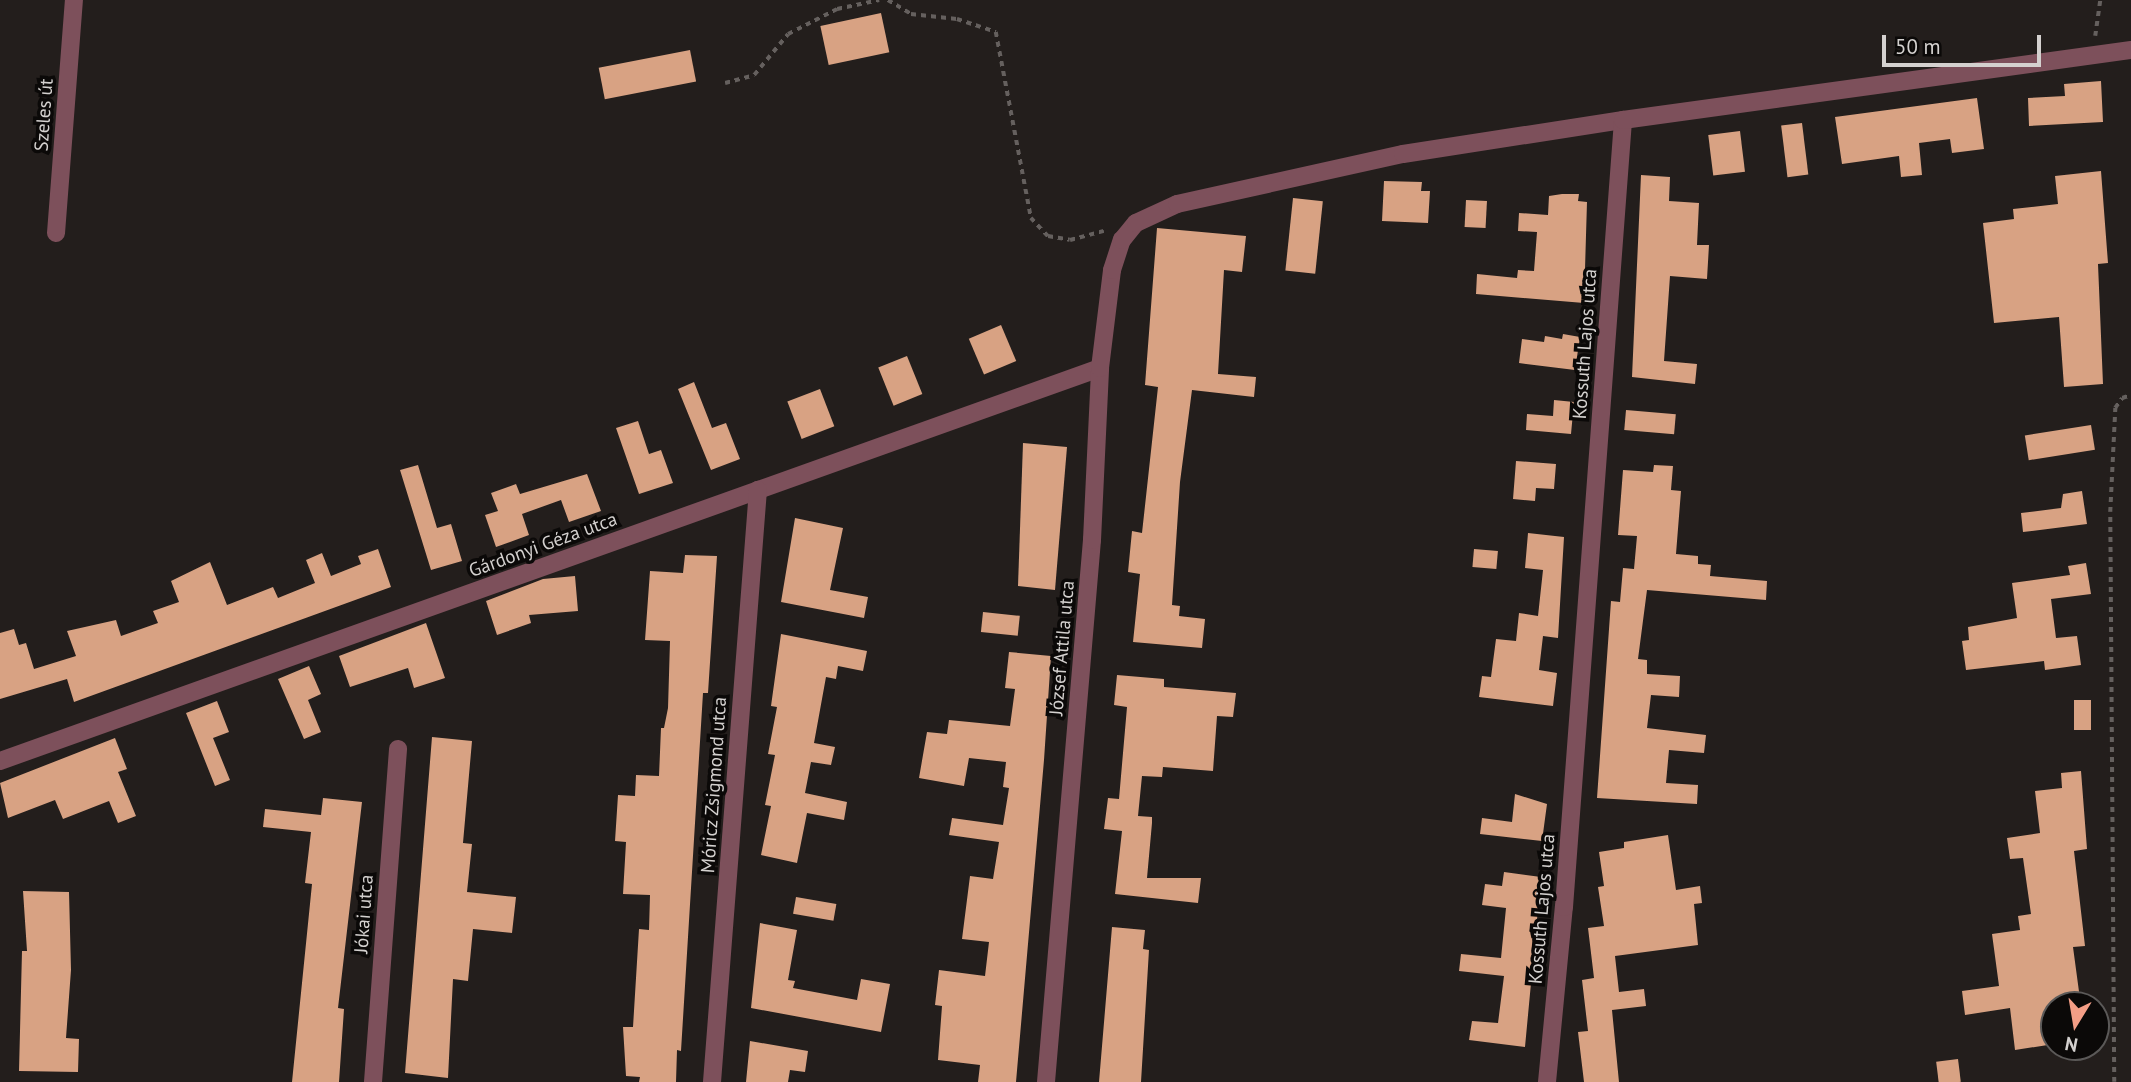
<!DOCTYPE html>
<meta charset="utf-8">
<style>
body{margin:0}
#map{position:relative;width:2131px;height:1082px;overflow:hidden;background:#231e1c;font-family:"PT Sans",sans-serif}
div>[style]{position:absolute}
.building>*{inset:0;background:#d8a283;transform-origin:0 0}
.path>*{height:3.5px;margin-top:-1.75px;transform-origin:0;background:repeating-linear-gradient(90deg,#65605e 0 5px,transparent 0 10px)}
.minor>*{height:18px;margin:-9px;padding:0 9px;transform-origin:9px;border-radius:9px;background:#7d505b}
span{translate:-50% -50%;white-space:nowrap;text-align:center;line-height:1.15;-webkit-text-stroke:7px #0b0908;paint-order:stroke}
.street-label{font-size:19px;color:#d4d1cf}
.north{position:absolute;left:2040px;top:991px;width:70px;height:70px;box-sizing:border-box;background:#0b0908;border:2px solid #5b5958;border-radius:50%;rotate:191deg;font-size:19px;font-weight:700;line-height:28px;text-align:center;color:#d4d1cf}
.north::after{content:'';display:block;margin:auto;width:24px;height:32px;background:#f49e86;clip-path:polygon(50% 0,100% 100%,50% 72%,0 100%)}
.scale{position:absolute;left:1882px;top:35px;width:159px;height:32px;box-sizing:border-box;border:4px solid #d4d1cf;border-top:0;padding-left:9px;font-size:21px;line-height:24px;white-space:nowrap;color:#d4d1cf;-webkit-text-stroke:5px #0b0908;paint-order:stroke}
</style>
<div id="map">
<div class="building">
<div style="left:881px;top:13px;width:40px;height:62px;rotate:78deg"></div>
<div style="left:690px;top:50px;width:32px;height:93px;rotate:79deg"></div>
<div style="clip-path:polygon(2101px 81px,2103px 122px,2029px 126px,2028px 98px,2065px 96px,2064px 84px)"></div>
<div style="clip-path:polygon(1977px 98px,1984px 149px,1952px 153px,1950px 139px,1919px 143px,1922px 175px,1901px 177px,1899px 156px,1842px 164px,1835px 117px)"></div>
<div style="left:1802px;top:123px;width:52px;height:21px;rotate:83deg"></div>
<div style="left:1740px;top:131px;width:41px;height:32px;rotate:83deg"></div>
<div style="clip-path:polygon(2101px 171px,2108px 263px,2098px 264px,2103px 384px,2064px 387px,2059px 317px,1994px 323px,1983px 223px,2014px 219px,2013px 209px,2058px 204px,2055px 176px)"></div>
<div style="clip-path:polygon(1641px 175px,1670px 177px,1669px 201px,1699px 203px,1697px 245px,1709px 245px,1707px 279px,1670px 276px,1664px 361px,1697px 364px,1695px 384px,1632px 377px)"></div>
<div style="clip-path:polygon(1384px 181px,1422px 182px,1421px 191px,1430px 191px,1428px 223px,1382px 221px)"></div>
<div style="clip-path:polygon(1562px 194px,1579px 194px,1578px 201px,1587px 202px,1584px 303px,1476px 294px,1477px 274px,1517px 278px,1518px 270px,1534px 271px,1537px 232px,1518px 231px,1519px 213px,1548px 215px,1549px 196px)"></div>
<div style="left:1293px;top:198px;width:30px;height:73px;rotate:6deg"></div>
<div style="left:1466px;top:200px;width:21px;height:27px;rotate:3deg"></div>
<div style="clip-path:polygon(1157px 228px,1246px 236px,1242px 272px,1224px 270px,1218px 374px,1256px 377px,1254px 397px,1192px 390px,1180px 482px,1172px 605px,1180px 606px,1179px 616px,1205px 619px,1202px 648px,1133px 642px,1140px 574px,1128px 572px,1132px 531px,1142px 533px,1158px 387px,1145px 385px)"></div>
<div style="left:1001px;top:325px;width:39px;height:35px;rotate:67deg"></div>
<div style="clip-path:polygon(1563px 334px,1580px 337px,1575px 370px,1519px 363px,1522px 339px,1544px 342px,1545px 336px,1562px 339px)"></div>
<div style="left:907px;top:356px;width:41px;height:31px;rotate:68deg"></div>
<div style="clip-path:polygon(694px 382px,712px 428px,726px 423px,740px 459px,711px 470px,678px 389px)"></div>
<div style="left:820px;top:389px;width:40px;height:35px;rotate:69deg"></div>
<div style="clip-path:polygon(1554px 400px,1574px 402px,1571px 434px,1526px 430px,1527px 414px,1553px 416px)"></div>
<div style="left:1626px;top:410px;width:50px;height:20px;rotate:5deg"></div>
<div style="clip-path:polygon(638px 421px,649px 454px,661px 450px,673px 483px,639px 494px,616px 428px)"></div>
<div style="left:2091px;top:425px;width:25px;height:67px;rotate:81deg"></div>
<div style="clip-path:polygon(1023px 443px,1067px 447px,1055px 590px,1018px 586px)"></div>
<div style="clip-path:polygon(1516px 461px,1556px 464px,1554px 489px,1536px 488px,1535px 501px,1513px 499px)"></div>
<div style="clip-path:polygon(418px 465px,437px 528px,451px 524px,462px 561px,431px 570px,400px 470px)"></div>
<div style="clip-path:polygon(1654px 465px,1673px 466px,1671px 490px,1681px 491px,1676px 554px,1698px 556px,1698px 564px,1711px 565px,1710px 576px,1767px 581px,1766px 600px,1647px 590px,1638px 659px,1647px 660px,1647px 674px,1680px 676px,1679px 697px,1651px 695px,1647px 728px,1706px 735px,1704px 753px,1669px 750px,1666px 783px,1698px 785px,1697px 804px,1597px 798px,1611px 601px,1620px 602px,1623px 568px,1634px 569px,1637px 536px,1618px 535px,1623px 470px,1653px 472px)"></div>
<div style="clip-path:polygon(587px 474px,601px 511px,569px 522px,561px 500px,522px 514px,529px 535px,496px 547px,485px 515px,498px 511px,491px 493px,516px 484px,520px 494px)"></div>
<div style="clip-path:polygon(2082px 491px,2087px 524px,2023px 532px,2021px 513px,2061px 508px,2063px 494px)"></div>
<div style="clip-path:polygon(795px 518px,843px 528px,830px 590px,868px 597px,864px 618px,781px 602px)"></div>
<div style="clip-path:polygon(1528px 533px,1564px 537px,1558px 638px,1543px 636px,1539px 670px,1557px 673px,1553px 706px,1479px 697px,1482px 676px,1491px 677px,1496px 639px,1516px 641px,1519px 613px,1538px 616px,1543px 570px,1525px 568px)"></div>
<div style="clip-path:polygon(378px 549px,391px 587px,74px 702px,67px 679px,0 699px,0 633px,14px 629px,19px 645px,26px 643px,34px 669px,76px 656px,67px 631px,116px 620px,121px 636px,158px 623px,153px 611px,179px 602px,171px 581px,210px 562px,227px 605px,273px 587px,278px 598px,315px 583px,306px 560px,322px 553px,331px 576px,361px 564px,358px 556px)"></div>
<div style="left:1474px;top:549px;width:24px;height:18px;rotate:5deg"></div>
<div style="clip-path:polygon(685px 555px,717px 556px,708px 693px,703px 693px,681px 1051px,677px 1050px,676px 1082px,639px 1082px,640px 1077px,626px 1076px,623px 1027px,633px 1027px,639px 929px,649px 930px,650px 895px,623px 894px,626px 842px,615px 841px,618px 795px,635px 796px,636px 775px,659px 776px,661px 728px,664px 728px,668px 708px,670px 641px,645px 640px,650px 571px,683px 573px)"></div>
<div style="clip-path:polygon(2086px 563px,2091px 594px,2051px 599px,2056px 638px,2077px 636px,2081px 665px,2045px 670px,2044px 661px,1966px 670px,1962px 641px,1969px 640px,1968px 627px,2017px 618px,2012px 583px,2070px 575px,2068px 566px)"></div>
<div style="clip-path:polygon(575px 576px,578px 611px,529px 615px,531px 623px,497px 635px,486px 601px,543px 579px)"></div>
<div style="left:983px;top:612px;width:37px;height:20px;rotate:6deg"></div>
<div style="clip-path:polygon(426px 623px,445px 678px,414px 688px,408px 668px,350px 687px,339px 656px)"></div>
<div style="clip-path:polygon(781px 634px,867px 651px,863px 671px,838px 666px,836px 679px,826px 677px,814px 743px,835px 747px,831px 765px,811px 762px,805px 793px,847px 802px,844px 820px,807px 813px,797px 863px,761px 855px,771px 806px,765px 805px,775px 755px,768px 754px,777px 707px,771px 706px)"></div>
<div style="clip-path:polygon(1009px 652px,1051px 656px,1044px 760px,1016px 1082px,978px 1082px,980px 1065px,938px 1060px,942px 1006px,935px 1005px,939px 970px,985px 976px,989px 942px,962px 939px,970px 876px,993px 879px,999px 842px,949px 835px,952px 818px,1003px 825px,1009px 788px,1003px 787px,1006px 762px,969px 758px,964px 786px,919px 778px,927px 732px,947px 734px,949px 720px,1010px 726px,1015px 689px,1005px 688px)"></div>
<div style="clip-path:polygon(309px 666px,321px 694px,308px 700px,321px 732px,304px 739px,278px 679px)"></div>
<div style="clip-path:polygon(1117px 675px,1164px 679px,1164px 687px,1236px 693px,1233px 717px,1217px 716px,1213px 771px,1163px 767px,1162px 777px,1142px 776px,1138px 816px,1152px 817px,1152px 823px,1147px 878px,1201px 878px,1198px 903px,1115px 894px,1122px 831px,1104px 829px,1108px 798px,1119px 799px,1127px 707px,1114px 705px)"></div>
<div style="left:2074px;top:700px;width:17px;height:30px"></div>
<div style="clip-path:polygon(217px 701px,229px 732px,213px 738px,230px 780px,215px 786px,186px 713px)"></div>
<div style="clip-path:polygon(432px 737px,472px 741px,463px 843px,472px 844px,467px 892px,516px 897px,512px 933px,473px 929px,468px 981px,453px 979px,448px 1078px,405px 1073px)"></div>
<div style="clip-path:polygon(115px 738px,127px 769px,118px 772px,136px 816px,118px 823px,109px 801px,63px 819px,55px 800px,8px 818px,0 783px)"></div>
<div style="clip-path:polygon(2081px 771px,2087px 849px,2074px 851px,2085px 946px,2073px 947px,2080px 999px,2054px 1002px,2054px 1044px,2015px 1050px,2010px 1008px,1965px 1015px,1962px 991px,1999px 986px,1992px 934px,2020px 930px,2018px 916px,2031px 914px,2023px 858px,2010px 859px,2007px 838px,2040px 833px,2035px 791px,2062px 788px,2061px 773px)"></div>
<div style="clip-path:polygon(1515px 794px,1547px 804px,1542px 841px,1480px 834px,1482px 818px,1512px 822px)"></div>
<div style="clip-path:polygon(323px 798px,362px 802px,338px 1008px,344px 1009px,339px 1082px,292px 1082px,312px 884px,305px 883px,311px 832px,263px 827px,265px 809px,321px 815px)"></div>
<div style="clip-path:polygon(1668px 835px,1676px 890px,1700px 886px,1702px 903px,1694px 904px,1698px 945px,1615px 956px,1619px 992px,1644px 989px,1646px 1006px,1612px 1010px,1619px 1082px,1584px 1082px,1578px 1032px,1588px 1031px,1582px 980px,1594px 978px,1588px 928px,1604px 926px,1598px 887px,1604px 886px,1599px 852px,1624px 848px,1624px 842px)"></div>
<div style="clip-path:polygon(1504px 872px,1541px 877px,1525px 1047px,1469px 1040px,1472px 1021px,1498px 1023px,1504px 976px,1459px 971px,1461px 954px,1501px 958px,1506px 908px,1482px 905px,1485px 884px,1502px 886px)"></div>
<div style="clip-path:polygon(23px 891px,69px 892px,71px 970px,66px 1038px,79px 1039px,78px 1072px,19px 1071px,22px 951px,27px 951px)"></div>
<div style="left:796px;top:897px;width:41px;height:17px;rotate:10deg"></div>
<div style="clip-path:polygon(760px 923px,797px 930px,788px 980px,795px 981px,793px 988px,857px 1000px,861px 979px,890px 984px,881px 1032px,751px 1008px)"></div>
<div style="clip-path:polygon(1112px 927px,1145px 930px,1143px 949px,1149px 950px,1141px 1082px,1099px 1082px)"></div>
<div style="clip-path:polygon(750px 1041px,808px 1051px,805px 1072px,790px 1070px,788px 1082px,746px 1082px)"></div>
<div style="left:1958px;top:1059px;width:23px;height:22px;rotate:83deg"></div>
</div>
<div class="path">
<div style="left:888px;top:0;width:27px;rotate:31deg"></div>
<div style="left:911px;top:14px;width:46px;rotate:6.2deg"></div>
<div style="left:957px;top:19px;width:41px;rotate:18.4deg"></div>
<div style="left:996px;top:32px;width:189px;rotate:79.3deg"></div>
<div style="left:1031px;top:218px;width:25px;rotate:47deg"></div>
<div style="left:1048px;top:236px;width:22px;rotate:10deg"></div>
<div style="left:1070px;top:240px;width:35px;rotate:-15deg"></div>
<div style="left:2095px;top:36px;width:36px;rotate:-82deg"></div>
<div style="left:725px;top:83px;width:30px;rotate:-15deg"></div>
<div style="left:754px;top:75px;width:53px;rotate:-50.3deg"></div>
<div style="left:788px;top:34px;width:55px;rotate:-27deg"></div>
<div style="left:837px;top:9px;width:43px;rotate:-12.1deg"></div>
<div style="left:2114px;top:1082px;width:570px;rotate:-90.4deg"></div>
<div style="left:2110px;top:512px;width:104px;rotate:-87.2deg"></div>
<div style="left:2115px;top:408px;width:12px;rotate:-55deg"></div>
<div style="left:2122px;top:398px;width:9px;rotate:-18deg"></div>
</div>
<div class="minor">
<div style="left:56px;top:233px;width:234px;rotate:-85.6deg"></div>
<div style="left:0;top:761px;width:1168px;rotate:-19.66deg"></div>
<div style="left:373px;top:1082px;width:334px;rotate:-85.7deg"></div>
<div style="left:712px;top:1082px;width:594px;rotate:-85.56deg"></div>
<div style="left:1046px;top:1082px;width:544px;rotate:-85.15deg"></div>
<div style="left:1092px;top:540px;width:172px;rotate:-87.3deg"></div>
<div style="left:1100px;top:368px;width:99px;rotate:-83deg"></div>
<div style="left:1112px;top:270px;width:32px;rotate:-72deg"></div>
<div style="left:1122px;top:240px;width:22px;rotate:-51deg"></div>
<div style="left:1136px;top:223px;width:45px;rotate:-24.9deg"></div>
<div style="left:1177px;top:204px;width:231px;rotate:-12.5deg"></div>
<div style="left:1403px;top:154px;width:223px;rotate:-8.8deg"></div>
<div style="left:1547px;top:1082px;width:176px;rotate:-84.5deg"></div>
<div style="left:1564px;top:907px;width:789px;rotate:-85.71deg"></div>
<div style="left:1623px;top:120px;width:513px;rotate:-7.85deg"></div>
</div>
<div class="street-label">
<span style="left:44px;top:115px;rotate:-86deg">Szeles út</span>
<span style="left:1585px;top:344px;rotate:-86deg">Kossuth Lajos utca</span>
<span style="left:543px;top:545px;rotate:-20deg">Gárdonyi Géza utca</span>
<span style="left:1062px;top:648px;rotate:-85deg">József Attila utca</span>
<span style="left:714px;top:785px;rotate:-86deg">Móricz Zsigmond utca</span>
<span style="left:1542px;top:909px;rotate:-85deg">Kossuth Lajos utca</span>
<span style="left:364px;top:914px;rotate:-86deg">Jókai utca</span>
</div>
<div class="north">N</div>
<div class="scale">50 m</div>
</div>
